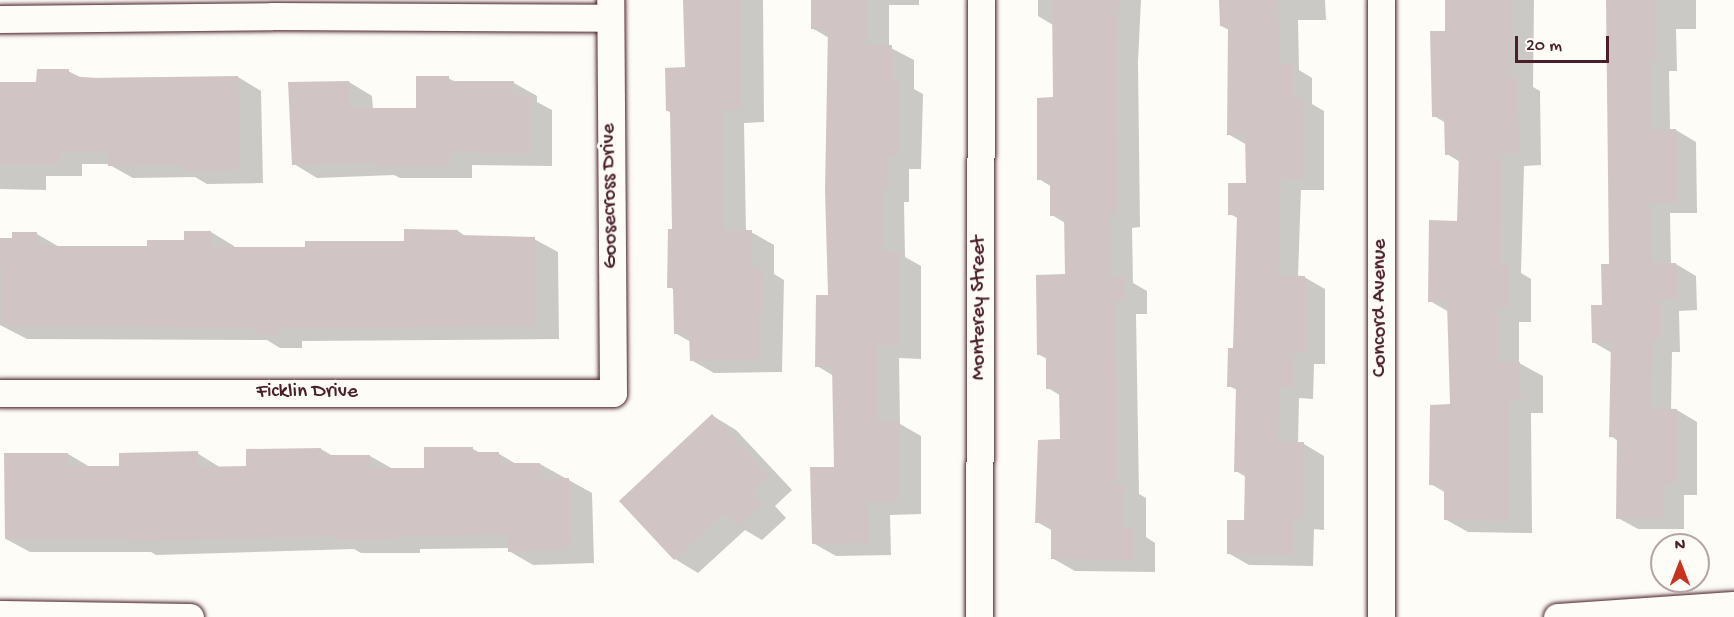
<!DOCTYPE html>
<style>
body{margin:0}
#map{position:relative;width:1734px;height:617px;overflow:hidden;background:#fdfcf7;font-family:"Gochi Hand",sans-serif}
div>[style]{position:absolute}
.shadow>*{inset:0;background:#0003}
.building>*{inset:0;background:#d0c5c4}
.roads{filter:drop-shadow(0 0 2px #4a1f2b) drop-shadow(0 0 2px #4a1f2b)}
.minor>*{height:27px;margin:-13.5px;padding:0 13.5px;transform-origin:13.5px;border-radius:13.5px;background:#fdfcf7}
span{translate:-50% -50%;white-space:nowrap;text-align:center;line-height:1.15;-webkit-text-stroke:6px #fdfcf7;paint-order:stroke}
.street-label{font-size:21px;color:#4a1f2b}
.north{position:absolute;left:1650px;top:533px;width:60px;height:60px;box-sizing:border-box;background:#fdfcf7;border:2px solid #b5a4a5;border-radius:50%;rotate:0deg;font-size:16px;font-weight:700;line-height:24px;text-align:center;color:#4a1f2b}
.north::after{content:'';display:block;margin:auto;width:21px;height:27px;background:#c8321e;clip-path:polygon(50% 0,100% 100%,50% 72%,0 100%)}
.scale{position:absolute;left:1515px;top:36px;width:94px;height:27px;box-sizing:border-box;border:3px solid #4a1f2b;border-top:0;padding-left:8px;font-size:18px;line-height:21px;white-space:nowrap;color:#4a1f2b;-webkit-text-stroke:4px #fdfcf7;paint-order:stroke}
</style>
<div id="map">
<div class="shadow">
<div style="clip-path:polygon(684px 0,763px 0,764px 122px,744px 123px,746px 232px,751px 232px,774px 245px,774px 274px,784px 280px,782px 372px,714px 373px,691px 360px,691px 342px,675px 333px,675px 290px,669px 287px,674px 231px,671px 113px,668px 111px,687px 69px)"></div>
<div style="clip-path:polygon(812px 0,919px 0,919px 5px,889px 5px,889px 47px,914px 60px,914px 89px,923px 94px,921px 169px,909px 169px,909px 202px,904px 202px,905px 257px,921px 266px,921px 359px,899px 358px,900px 424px,921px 436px,921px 514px,890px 515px,891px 555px,836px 556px,813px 543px,835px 469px,834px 376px,817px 366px,829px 297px,829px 38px,812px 28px)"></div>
<div style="clip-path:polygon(1038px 0,1141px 0,1138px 62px,1140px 227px,1132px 228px,1133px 283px,1147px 291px,1147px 314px,1136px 314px,1139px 494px,1146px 498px,1146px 537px,1155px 543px,1155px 572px,1075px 571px,1052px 558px,1053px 531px,1037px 522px,1061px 441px,1061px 396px,1048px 388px,1047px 359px,1038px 354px,1066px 276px,1065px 223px,1052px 215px,1052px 187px,1039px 179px,1054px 99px,1053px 25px,1038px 16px)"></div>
<div style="clip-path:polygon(1221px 0,1325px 0,1326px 20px,1298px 20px,1299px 70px,1312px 78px,1312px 104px,1324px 111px,1324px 190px,1301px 190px,1298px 277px,1304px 277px,1325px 289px,1325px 364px,1314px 364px,1313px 399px,1299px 398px,1298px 444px,1304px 444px,1324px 456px,1324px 530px,1314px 529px,1313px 566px,1249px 565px,1228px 553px,1245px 522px,1246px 477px,1236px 471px,1237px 390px,1229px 386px,1234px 349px,1239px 219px,1230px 214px,1248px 184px,1247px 145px,1228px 134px,1229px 30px,1221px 26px)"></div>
<div style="clip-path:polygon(1447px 0,1534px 0,1533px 87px,1540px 91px,1541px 165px,1524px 166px,1521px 273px,1531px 279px,1531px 322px,1519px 322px,1519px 363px,1543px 376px,1543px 413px,1531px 413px,1532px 533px,1468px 532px,1445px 519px,1446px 493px,1431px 484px,1451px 406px,1449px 312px,1430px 301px,1459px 222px,1460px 162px,1447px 154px,1446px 123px,1434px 116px,1446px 33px)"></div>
<div style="clip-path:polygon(1608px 0,1696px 0,1696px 29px,1676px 29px,1677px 71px,1669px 71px,1670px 130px,1676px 130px,1696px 142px,1697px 213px,1670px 213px,1671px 264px,1676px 264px,1696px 276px,1697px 310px,1679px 311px,1680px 352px,1672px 352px,1671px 410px,1677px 410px,1697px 422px,1697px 495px,1684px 495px,1684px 529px,1638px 529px,1618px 518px,1618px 441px,1611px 436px,1612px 353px,1593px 342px,1604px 306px,1610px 265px)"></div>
<div style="clip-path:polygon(68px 71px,82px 78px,238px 77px,261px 91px,263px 183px,207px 184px,195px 177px,133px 178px,108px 164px,82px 164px,82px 176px,46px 176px,46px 190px,0 189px,0 83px,38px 84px)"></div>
<div style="clip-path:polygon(448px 78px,456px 82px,514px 83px,537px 96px,537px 102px,552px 110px,552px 166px,472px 165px,472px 178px,400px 178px,394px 175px,317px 178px,294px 164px,349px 82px,372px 96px,373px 109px,418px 109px)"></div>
<div style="clip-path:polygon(458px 231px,467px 237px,534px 239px,558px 252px,559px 339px,302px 341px,302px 348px,280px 348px,267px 340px,27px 339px,0 325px,0 240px,14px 240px,37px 234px,61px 248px,148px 248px,186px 242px,211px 232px,234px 246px,234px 248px,306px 248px,405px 243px)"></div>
<div style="clip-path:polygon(713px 416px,736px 430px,792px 490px,775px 506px,786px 518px,762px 540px,745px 530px,698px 573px,675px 559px)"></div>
<div style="clip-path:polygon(321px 449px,333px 456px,370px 456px,393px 469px,425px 469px,473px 449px,482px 454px,499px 454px,518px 465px,540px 464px,592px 493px,594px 563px,533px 565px,509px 551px,509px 548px,420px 549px,420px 553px,361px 553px,354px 549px,156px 555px,151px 552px,30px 552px,6px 539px,68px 454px,90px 467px,121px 467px,197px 453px,221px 468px,248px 467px)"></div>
</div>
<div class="building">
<div style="clip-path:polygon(683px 0,742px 0,742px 110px,722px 110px,724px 230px,752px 230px,751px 266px,762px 266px,760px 360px,690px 361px,689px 334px,674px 334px,673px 288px,667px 288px,668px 229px,672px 229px,670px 111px,666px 111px,665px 68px,685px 67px)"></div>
<div style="clip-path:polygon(811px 0,866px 0,866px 45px,892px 45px,891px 79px,900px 80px,898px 157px,887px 157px,887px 190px,882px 190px,882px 252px,899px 252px,899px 346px,876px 346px,878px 422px,899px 421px,898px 502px,868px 502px,869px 543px,812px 544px,810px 467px,834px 467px,832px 367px,815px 367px,816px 295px,828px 295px,825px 190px,828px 29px,811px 29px)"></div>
<div style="clip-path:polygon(1052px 0,1119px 0,1115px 48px,1117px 215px,1110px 215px,1111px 277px,1125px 276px,1125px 302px,1114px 302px,1116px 484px,1124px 484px,1124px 528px,1133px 528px,1132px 560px,1051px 559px,1051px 523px,1035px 523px,1038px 440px,1060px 439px,1059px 389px,1046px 389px,1046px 354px,1037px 355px,1036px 275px,1065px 274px,1064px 216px,1050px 216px,1050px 180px,1037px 180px,1037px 98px,1053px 97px)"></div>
<div style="clip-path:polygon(1219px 0,1278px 0,1279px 64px,1292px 64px,1292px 97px,1304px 98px,1304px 179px,1281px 179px,1278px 275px,1305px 276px,1305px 353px,1294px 353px,1293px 388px,1279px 387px,1278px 442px,1304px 442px,1304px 519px,1294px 519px,1293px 555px,1227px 554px,1227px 520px,1244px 520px,1245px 472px,1234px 472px,1236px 387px,1227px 387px,1228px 348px,1233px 348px,1237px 215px,1228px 215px,1228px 183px,1246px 183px,1245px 135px,1227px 135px,1228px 26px,1220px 26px)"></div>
<div style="clip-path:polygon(1445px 0,1512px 0,1510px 77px,1517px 76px,1519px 153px,1502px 153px,1499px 264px,1509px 264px,1509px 309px,1497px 309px,1497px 362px,1520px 362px,1521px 401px,1509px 401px,1510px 521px,1444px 520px,1444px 486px,1429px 485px,1430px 405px,1450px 404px,1447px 302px,1428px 302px,1429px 220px,1457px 221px,1459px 154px,1445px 155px,1444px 117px,1432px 117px,1430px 31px,1445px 31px)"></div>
<div style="clip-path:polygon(1606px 0,1655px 0,1657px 60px,1650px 60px,1651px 129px,1676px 129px,1678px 203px,1650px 203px,1652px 263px,1676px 263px,1677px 300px,1659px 300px,1660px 341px,1653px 341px,1651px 408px,1677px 409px,1677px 484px,1665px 484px,1664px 519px,1616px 519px,1617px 437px,1609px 437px,1611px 342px,1592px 343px,1591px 305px,1602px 305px,1601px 264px,1609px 264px)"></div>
<div style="clip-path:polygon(37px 69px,69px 69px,69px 76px,96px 78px,238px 76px,240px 170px,182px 171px,182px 164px,108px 166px,107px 152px,59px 152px,59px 164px,0 164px,0 82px,36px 82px)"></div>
<div style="clip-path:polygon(416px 76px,449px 76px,449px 81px,514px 81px,514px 95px,529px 95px,529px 154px,449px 152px,449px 166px,375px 166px,375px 162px,292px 165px,288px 82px,349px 81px,350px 108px,416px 108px)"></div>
<div style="clip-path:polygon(404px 229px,458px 230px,458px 235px,535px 237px,536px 327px,278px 328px,278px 335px,255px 335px,255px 330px,246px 328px,2px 326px,0 238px,12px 238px,12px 232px,37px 232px,37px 246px,147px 246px,147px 240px,184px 240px,184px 231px,211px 231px,211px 247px,305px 247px,305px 241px,404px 241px)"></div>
<div style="clip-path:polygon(712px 414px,770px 476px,752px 492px,763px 504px,738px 527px,725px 513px,674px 560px,619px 501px)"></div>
<div style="clip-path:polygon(424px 447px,473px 447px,473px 452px,499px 452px,499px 463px,540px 463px,541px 478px,569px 478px,570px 550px,508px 552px,507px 535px,397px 536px,397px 540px,336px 540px,336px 536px,131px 542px,131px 539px,5px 539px,4px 453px,68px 453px,68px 466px,119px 466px,119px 453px,198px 451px,198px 467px,246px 466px,246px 449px,321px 448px,321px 455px,370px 455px,370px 468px,424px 468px)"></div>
</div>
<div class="roads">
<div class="minor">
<div style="left:0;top:19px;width:272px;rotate:-0.6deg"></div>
<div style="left:272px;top:16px;width:338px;rotate:0.3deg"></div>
<div style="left:0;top:393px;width:613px"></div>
<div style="left:613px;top:393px;width:393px;rotate:-90.4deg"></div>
<div style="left:0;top:614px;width:190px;rotate:0.9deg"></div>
<div style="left:979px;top:617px;width:617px;rotate:-89.81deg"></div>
<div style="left:1381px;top:617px;width:617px;rotate:-90deg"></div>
<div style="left:1557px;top:617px;width:177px;rotate:-3.9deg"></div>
</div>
</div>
<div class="street-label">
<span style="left:611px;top:196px;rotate:-91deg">Goosecross Drive</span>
<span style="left:980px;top:308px;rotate:-90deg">Monterey Street</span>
<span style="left:1381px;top:308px;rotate:-90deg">Concord Avenue</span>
<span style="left:307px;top:393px">Ficklin Drive</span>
</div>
<div class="north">N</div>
<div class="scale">20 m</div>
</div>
